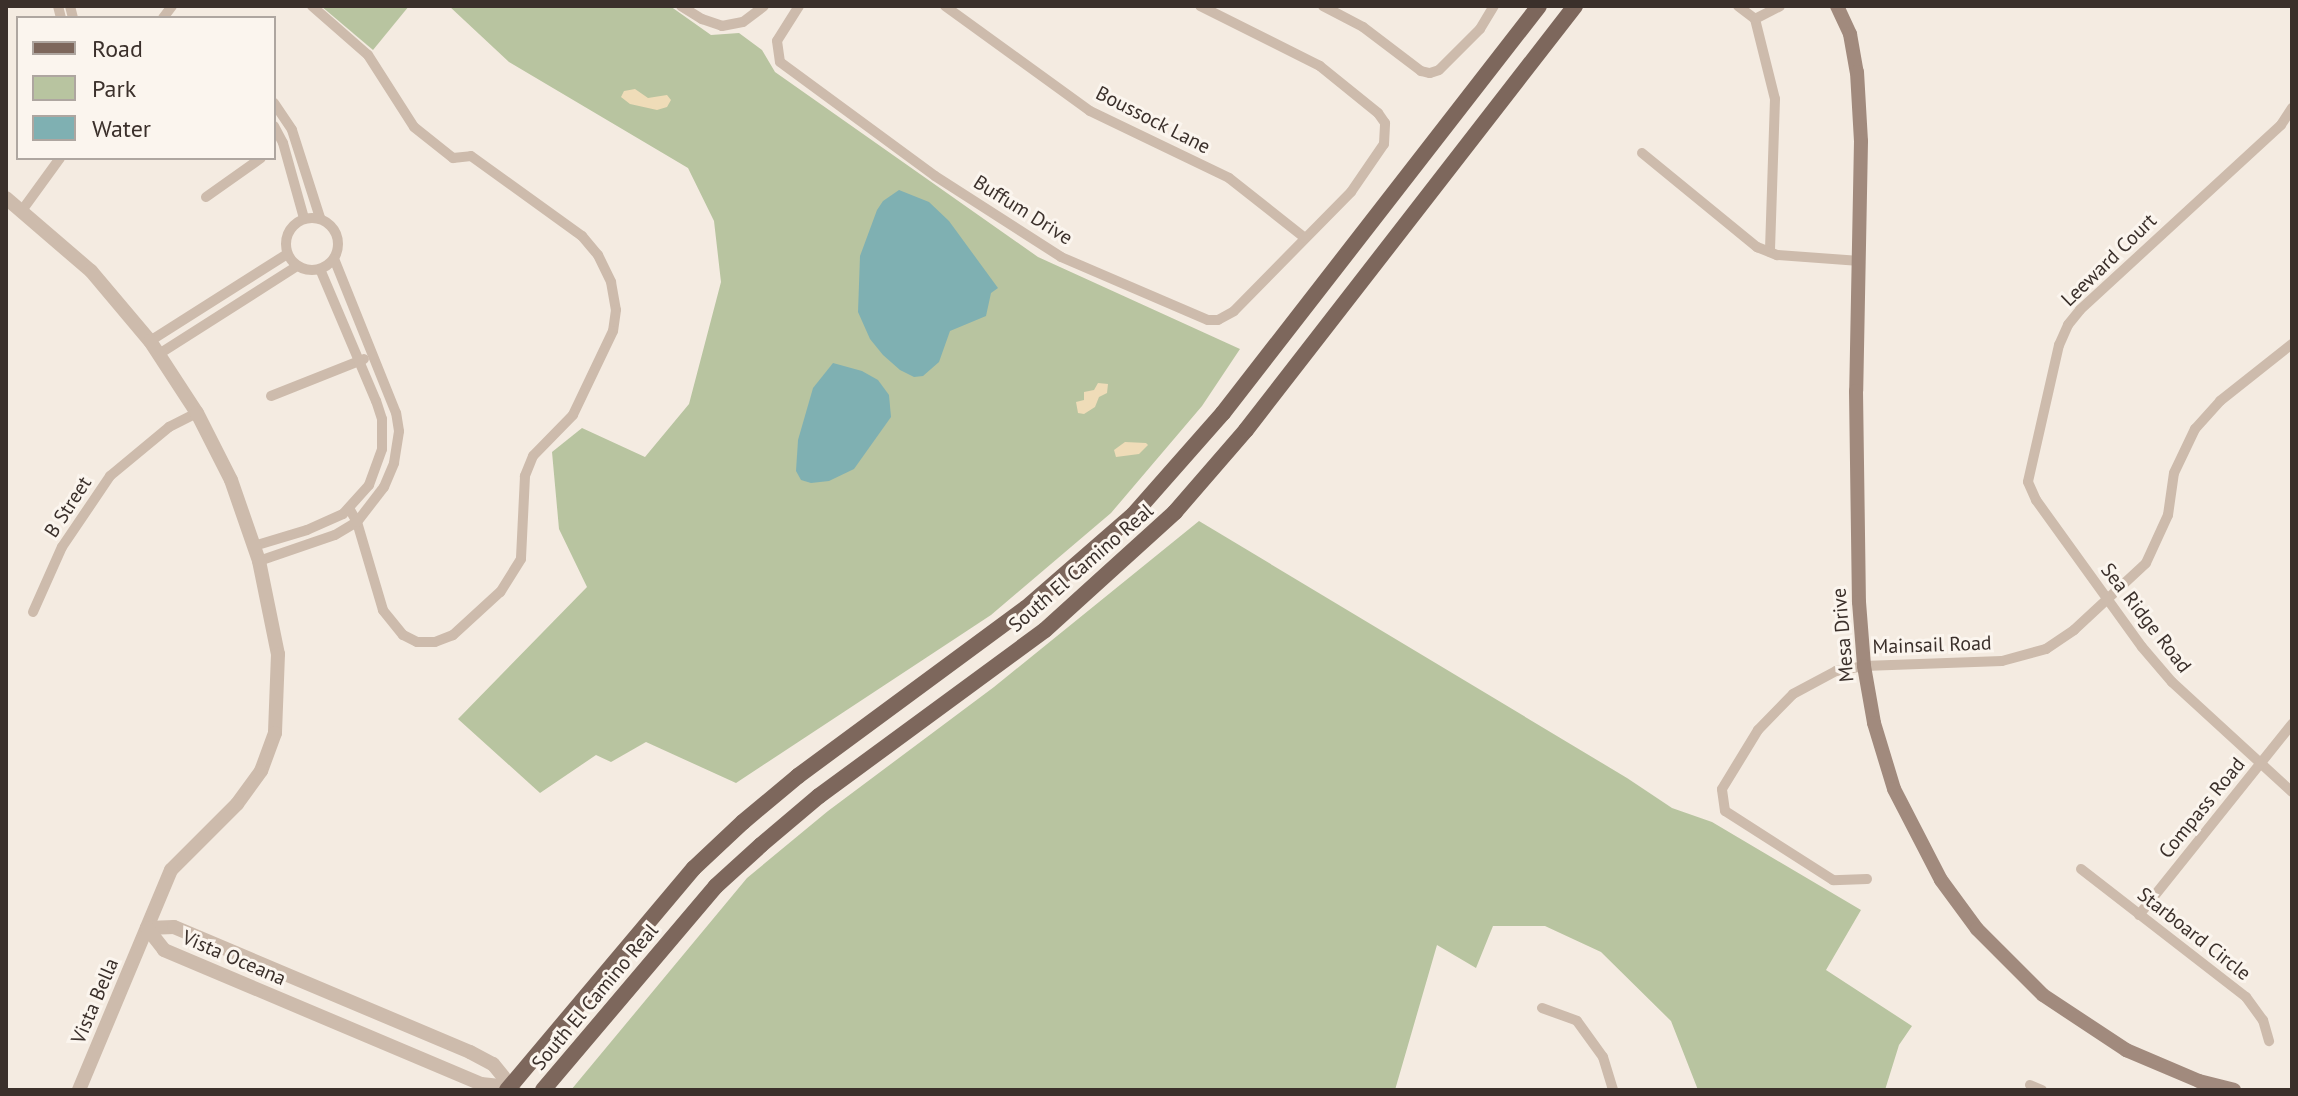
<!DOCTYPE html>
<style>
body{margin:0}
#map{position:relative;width:2298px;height:1096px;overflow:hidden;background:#f4ebe1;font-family:"PT Sans",sans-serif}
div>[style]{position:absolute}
.green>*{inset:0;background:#b8c4a0}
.sand>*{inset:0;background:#efdcb8}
.water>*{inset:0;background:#7fb0b2}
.minor>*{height:10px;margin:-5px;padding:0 5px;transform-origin:5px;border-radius:5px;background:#cdbbac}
.minor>.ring{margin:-5px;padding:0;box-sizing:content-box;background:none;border:10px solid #cdbbac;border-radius:50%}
.tertiary>*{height:14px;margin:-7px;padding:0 7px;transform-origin:7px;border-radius:7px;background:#cdbbac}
.secondary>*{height:14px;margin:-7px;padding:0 7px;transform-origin:7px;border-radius:7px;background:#a18a7d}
.primary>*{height:16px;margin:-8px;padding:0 8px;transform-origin:8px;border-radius:8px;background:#7d675c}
span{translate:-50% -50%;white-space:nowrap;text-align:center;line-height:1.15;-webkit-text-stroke:6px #fbf5ee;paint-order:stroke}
.street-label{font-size:20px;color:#3b302b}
.frame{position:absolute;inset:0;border:8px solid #3b302b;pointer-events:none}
.legend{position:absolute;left:16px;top:16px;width:260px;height:144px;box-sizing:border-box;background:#fbf5ee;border:2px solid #aea6a0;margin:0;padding:10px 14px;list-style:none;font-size:24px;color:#3b302b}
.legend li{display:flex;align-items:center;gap:16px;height:40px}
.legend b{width:40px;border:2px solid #aea6a0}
</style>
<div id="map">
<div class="green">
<div style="clip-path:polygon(321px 6px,409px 6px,373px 50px)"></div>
<div style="clip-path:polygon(449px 6px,670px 6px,711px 35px,739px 33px,762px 50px,775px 72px,1038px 257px,1240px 349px,1202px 406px,1111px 513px,991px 615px,736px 783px,646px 742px,611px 762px,596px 755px,540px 793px,458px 719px,587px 587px,559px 529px,552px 452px,582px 428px,645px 457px,689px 404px,721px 282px,714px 221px,688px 168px,509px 62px)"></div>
<div style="clip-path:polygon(1199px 521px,1627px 778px,1672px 808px,1712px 822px,1861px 910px,1826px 970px,1912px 1026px,1899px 1045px,1885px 1090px,1698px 1090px,1671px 1021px,1601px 952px,1545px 926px,1493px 926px,1476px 968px,1437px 945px,1395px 1090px,571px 1090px,747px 878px,828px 811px,994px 687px)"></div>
</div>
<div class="sand">
<div style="clip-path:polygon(635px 89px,648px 98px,667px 95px,671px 100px,667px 107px,657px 110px,630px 104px,621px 97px,624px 91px)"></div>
<div style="clip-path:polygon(1098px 383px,1108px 384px,1107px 393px,1099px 397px,1095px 407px,1084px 414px,1078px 413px,1076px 402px,1084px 400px,1084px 392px,1094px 390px)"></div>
<div style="clip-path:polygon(1125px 442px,1146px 443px,1148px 445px,1139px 454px,1116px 457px,1114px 450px)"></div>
</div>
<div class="water">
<div style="clip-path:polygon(899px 190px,929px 202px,949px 221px,998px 288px,991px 293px,986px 316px,950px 331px,939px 362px,923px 376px,914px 377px,900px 370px,883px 355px,870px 339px,858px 312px,860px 256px,877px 210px,883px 201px)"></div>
<div style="clip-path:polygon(833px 363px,862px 371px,878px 380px,889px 395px,891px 417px,854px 469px,829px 481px,811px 483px,801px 480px,796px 471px,798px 440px,813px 388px)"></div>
</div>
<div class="minor">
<div style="left:58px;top:6px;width:12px;rotate:76deg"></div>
<div style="left:70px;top:6px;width:12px;rotate:76deg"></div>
<div style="left:312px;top:6px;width:74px;rotate:41.2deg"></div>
<div style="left:368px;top:55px;width:85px;rotate:57.4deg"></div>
<div style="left:414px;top:127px;width:50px;rotate:38.5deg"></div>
<div style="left:453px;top:158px;width:18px;rotate:-6deg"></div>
<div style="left:471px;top:156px;width:137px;rotate:35.8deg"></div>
<div style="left:582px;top:236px;width:25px;rotate:50deg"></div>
<div style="left:598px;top:255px;width:30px;rotate:64deg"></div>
<div style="left:611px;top:282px;width:28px;rotate:80deg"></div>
<div style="left:616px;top:310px;width:21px;rotate:98deg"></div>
<div style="left:613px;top:331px;width:93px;rotate:115.5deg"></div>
<div style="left:573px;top:415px;width:57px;rotate:134.3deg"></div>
<div style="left:533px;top:456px;width:22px;rotate:112deg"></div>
<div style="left:525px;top:476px;width:83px;rotate:92.8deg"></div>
<div style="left:521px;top:559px;width:39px;rotate:122deg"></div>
<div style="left:500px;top:592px;width:64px;rotate:137.5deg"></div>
<div style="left:453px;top:635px;width:19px;rotate:159deg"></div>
<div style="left:435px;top:642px;width:18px;rotate:180deg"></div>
<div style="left:417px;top:642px;width:16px;rotate:-153deg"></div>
<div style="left:403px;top:635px;width:32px;rotate:-129deg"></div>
<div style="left:383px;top:610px;width:92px;rotate:-106.5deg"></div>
<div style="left:357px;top:522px;width:16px;rotate:-120deg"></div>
<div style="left:681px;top:6px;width:25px;rotate:32deg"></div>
<div style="left:702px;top:19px;width:21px;rotate:19deg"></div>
<div style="left:722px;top:26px;width:21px;rotate:-11deg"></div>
<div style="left:743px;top:22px;width:26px;rotate:-37deg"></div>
<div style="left:799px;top:6px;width:41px;rotate:122.2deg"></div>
<div style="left:777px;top:41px;width:21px;rotate:82deg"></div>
<div style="left:780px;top:62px;width:192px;rotate:36.3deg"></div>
<div style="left:935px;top:176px;width:150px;rotate:32.7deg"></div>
<div style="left:1061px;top:257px;width:160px;rotate:23.2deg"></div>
<div style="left:1208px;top:320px;width:10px"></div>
<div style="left:1218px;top:320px;width:18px;rotate:-29deg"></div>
<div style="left:1234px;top:311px;width:167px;rotate:-45.5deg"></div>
<div style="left:1351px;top:192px;width:58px;rotate:-55.5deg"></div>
<div style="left:1384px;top:144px;width:21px;rotate:-87deg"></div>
<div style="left:1385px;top:123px;width:12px;rotate:-125deg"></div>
<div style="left:1378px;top:113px;width:75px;rotate:-141deg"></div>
<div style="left:1320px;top:66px;width:134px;rotate:-153.4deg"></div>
<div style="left:945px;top:6px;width:179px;rotate:35.9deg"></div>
<div style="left:1090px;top:111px;width:154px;rotate:25.7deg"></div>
<div style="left:1229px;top:178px;width:97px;rotate:38.3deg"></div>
<div style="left:1323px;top:6px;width:45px;rotate:27.7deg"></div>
<div style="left:1363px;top:27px;width:73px;rotate:37.2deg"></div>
<div style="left:1421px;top:71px;width:9px;rotate:13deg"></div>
<div style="left:1430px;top:73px;width:9px;rotate:-18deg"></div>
<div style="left:1439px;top:70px;width:58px;rotate:-45deg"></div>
<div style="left:1480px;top:29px;width:27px;rotate:-59deg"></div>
<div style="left:1738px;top:6px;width:21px;rotate:37deg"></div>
<div style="left:163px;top:18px;width:15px;rotate:-53deg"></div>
<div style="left:1755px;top:19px;width:82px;rotate:76deg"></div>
<div style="left:1775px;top:99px;width:153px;rotate:91.9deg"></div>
<div style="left:1755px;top:19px;width:28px;rotate:-27deg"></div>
<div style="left:274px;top:103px;width:32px;rotate:56deg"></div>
<div style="left:292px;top:130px;width:92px;rotate:72.3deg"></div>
<div style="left:2292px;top:108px;width:20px;rotate:123deg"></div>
<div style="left:2281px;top:125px;width:273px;rotate:137.4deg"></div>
<div style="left:2080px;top:310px;width:19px;rotate:129deg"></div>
<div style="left:2068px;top:325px;width:22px;rotate:114deg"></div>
<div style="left:2059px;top:345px;width:140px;rotate:102.8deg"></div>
<div style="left:2028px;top:482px;width:20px;rotate:66deg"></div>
<div style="left:2036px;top:500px;width:181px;rotate:54.2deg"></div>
<div style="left:2142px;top:647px;width:46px;rotate:49.4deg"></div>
<div style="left:2172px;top:682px;width:163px;rotate:42.5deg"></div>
<div style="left:274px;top:126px;width:19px;rotate:62deg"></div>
<div style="left:283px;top:143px;width:78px;rotate:74.4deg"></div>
<div style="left:1642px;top:153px;width:149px;rotate:39.3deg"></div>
<div style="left:1757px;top:247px;width:22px;rotate:22deg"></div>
<div style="left:1777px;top:255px;width:83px;rotate:4.1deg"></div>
<div style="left:206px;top:197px;width:67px;rotate:-35.3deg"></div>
<div style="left:23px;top:209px;width:63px;rotate:-54deg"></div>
<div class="ring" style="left:286px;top:218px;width:42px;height:42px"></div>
<div style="left:150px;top:341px;width:162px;rotate:-32.4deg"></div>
<div style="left:159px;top:354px;width:164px;rotate:-32.5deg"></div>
<div style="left:271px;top:396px;width:100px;rotate:-21.7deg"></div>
<div style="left:254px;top:546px;width:55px;rotate:-16.8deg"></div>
<div style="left:307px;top:530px;width:39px;rotate:-24deg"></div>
<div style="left:343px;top:514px;width:39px;rotate:-48deg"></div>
<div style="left:369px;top:485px;width:38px;rotate:-70deg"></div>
<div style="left:382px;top:449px;width:30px;rotate:-90deg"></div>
<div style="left:382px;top:419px;width:19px;rotate:-108deg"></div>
<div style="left:376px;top:401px;width:143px;rotate:-113deg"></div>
<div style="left:259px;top:561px;width:80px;rotate:-18.9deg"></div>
<div style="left:335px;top:535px;width:26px;rotate:-31deg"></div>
<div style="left:357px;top:522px;width:44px;rotate:-52.4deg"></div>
<div style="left:384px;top:487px;width:26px;rotate:-67deg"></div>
<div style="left:394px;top:463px;width:32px;rotate:-81deg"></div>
<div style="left:399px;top:431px;width:18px;rotate:-99deg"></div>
<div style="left:396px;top:413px;width:166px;rotate:-111.9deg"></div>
<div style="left:33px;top:612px;width:71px;rotate:-66deg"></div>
<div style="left:62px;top:547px;width:86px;rotate:-55.9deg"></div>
<div style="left:110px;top:476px;width:77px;rotate:-39.7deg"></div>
<div style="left:169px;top:427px;width:31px;rotate:-27deg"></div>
<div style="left:2081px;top:869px;width:209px;rotate:37.8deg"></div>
<div style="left:2246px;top:997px;width:29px;rotate:54deg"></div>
<div style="left:2263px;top:1020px;width:22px;rotate:74deg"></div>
<div style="left:1867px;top:879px;width:34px;rotate:178deg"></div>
<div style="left:1833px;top:880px;width:128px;rotate:-147.4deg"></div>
<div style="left:1725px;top:811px;width:22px;rotate:-98deg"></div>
<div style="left:1722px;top:789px;width:69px;rotate:-58.6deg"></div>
<div style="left:1758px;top:730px;width:50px;rotate:-45.8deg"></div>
<div style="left:1793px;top:694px;width:49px;rotate:-28.1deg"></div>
<div style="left:1836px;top:671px;width:28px;rotate:-10deg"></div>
<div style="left:1864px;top:666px;width:138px;rotate:-2.1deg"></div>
<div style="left:2002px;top:661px;width:46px;rotate:-15.3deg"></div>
<div style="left:2046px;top:649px;width:34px;rotate:-34deg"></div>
<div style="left:2074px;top:630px;width:98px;rotate:-42.9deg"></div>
<div style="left:2146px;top:563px;width:53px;rotate:-65.4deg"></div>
<div style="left:2168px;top:515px;width:42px;rotate:-81.9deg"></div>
<div style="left:2174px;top:473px;width:49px;rotate:-64.5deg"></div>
<div style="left:2195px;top:429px;width:38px;rotate:-48deg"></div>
<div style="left:2220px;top:401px;width:92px;rotate:-38.4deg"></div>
<div style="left:2139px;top:915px;width:245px;rotate:-51.3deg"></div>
<div style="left:1542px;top:1008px;width:37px;rotate:20deg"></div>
<div style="left:1577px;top:1021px;width:44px;rotate:54.2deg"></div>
<div style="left:1603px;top:1057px;width:34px;rotate:73deg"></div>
<div style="left:2030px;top:1085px;width:13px;rotate:23deg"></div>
</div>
<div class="tertiary">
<div style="left:6px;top:198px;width:112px;rotate:40.7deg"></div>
<div style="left:91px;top:271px;width:92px;rotate:49.9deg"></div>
<div style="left:150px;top:341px;width:86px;rotate:56.9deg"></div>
<div style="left:197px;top:413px;width:75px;rotate:63.1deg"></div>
<div style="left:231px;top:480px;width:86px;rotate:70.9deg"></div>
<div style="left:259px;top:561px;width:95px;rotate:78.5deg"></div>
<div style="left:278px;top:654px;width:79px;rotate:92.2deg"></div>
<div style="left:275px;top:733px;width:40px;rotate:110.2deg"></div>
<div style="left:261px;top:771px;width:41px;rotate:126deg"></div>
<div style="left:237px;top:804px;width:93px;rotate:135deg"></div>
<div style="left:171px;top:870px;width:238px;rotate:112.7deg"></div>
<div style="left:147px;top:928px;width:27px;rotate:-2deg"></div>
<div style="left:174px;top:927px;width:321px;rotate:22.9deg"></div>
<div style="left:470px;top:1052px;width:26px;rotate:28deg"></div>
<div style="left:493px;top:1064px;width:33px;rotate:51deg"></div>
<div style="left:147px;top:928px;width:28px;rotate:52deg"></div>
<div style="left:164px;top:950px;width:344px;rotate:22.9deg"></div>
<div style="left:481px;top:1084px;width:29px;rotate:6deg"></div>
</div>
<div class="secondary">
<div style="left:1837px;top:6px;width:31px;rotate:65deg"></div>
<div style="left:1850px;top:34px;width:39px;rotate:80deg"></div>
<div style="left:1857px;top:72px;width:69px;rotate:86.7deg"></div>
<div style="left:1861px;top:141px;width:250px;rotate:91.1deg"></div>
<div style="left:1856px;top:391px;width:211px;rotate:89.2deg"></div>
<div style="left:1859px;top:602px;width:64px;rotate:85.5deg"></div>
<div style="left:1864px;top:666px;width:58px;rotate:80deg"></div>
<div style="left:1874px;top:723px;width:69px;rotate:73.1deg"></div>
<div style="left:1894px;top:789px;width:102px;rotate:62.7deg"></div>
<div style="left:1941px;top:880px;width:61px;rotate:53.7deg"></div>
<div style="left:1977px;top:929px;width:93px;rotate:45deg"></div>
<div style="left:2043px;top:995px;width:100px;rotate:33.5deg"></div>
<div style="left:2126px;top:1050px;width:79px;rotate:23deg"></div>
<div style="left:2199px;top:1081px;width:36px;rotate:14deg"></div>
</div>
<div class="primary">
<div style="left:507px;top:1090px;width:290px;rotate:-49.9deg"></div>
<div style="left:694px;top:868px;width:67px;rotate:-43.2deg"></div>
<div style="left:743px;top:822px;width:72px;rotate:-39.9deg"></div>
<div style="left:798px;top:776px;width:283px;rotate:-36.4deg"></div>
<div style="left:1026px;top:608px;width:142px;rotate:-41deg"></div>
<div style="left:1133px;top:515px;width:136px;rotate:-48.6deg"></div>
<div style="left:1223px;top:413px;width:515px;rotate:-52.17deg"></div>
<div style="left:543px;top:1090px;width:267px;rotate:-49.7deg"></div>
<div style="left:716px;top:886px;width:61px;rotate:-42.3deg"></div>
<div style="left:761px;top:845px;width:76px;rotate:-40.2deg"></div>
<div style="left:819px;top:796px;width:280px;rotate:-36.3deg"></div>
<div style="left:1045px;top:630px;width:176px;rotate:-42.2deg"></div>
<div style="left:1175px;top:512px;width:108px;rotate:-49.1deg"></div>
<div style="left:1246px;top:430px;width:537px;rotate:-52.19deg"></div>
</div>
<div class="street-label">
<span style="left:1153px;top:120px;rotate:27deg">Boussock Lane</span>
<span style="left:1023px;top:210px;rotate:32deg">Buffum Drive</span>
<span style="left:2109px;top:260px;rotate:-44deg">Leeward Court</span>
<span style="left:68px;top:507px;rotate:-57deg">B Street</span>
<span style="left:1081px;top:568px;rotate:-41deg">South El Camino Real</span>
<span style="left:2146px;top:618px;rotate:52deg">Sea Ridge Road</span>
<span style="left:1843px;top:635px;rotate:-95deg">Mesa Drive</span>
<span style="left:1932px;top:645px;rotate:-2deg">Mainsail Road</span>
<span style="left:2202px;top:808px;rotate:-51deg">Compass Road</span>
<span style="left:2194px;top:934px;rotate:38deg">Starboard Circle</span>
<span style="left:234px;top:958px;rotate:23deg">Vista Oceana</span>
<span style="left:595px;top:997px;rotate:-50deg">South El Camino Real</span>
<span style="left:95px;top:1001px;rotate:-67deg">Vista Bella</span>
</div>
<div class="frame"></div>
<ul class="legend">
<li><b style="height:10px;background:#7d675c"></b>Road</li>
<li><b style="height:22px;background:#b8c4a0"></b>Park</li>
<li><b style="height:22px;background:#7fb0b2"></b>Water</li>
</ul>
</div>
